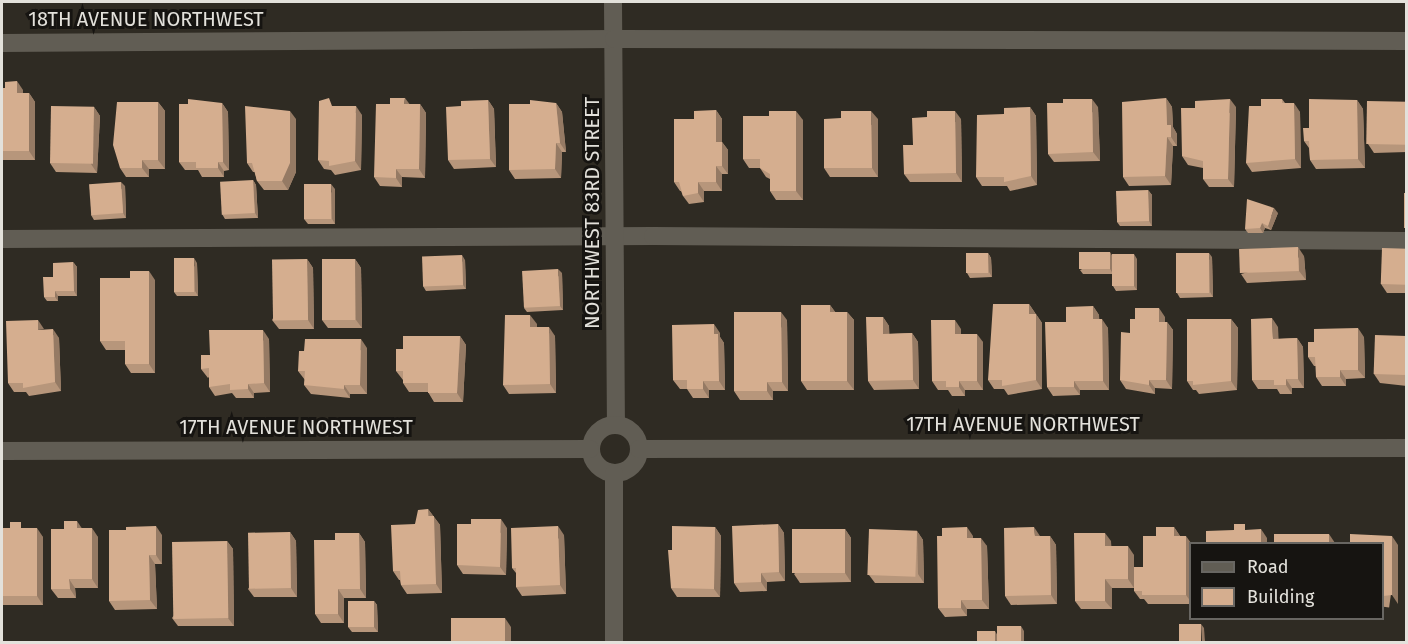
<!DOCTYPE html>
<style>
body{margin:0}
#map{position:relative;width:1408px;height:644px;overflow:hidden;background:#2f2b23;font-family:"Fira Sans",sans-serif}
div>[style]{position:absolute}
.service>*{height:18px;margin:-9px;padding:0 9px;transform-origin:9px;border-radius:9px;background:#615d54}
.minor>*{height:18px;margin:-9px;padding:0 9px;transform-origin:9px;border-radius:9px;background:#615d54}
.minor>.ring{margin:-9px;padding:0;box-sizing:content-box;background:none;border:18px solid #615d54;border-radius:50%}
.wall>*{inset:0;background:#b7967b;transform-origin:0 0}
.shaded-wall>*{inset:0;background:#957a64}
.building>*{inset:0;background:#d5ae8f;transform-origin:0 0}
span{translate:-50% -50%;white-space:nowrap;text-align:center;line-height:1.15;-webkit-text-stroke:6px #161411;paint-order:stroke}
.street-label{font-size:20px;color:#e3e1db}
.frame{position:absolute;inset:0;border:3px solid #e3e1db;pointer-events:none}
.legend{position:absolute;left:1189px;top:542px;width:195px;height:78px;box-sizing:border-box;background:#161411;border:2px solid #686662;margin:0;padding:8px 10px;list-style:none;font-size:18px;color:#e3e1db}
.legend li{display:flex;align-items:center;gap:12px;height:30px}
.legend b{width:30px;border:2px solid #686662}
</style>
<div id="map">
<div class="service">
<div style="left:2px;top:239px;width:651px;rotate:-0.26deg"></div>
<div style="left:653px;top:236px;width:753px;rotate:0.38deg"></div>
</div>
<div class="minor">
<div style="left:613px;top:2px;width:423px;rotate:89.6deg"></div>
<div style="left:2px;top:43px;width:612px;rotate:-0.37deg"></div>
<div style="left:614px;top:39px;width:792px;rotate:0.14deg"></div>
<div class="ring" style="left:591px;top:425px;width:30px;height:30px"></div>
<div style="left:639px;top:449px;width:767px;rotate:-0.07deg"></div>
<div style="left:2px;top:451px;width:588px;rotate:-0.19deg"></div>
<div style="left:614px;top:473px;width:169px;rotate:90deg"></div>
</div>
<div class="wall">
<div style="clip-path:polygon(2px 88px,23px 90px,23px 93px,29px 93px,35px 102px,35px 160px,2px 160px)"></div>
<div style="clip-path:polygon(1166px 98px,1172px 107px,1173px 127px,1177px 134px,1177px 146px,1173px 146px,1171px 185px,1129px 186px,1123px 177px)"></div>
<div style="clip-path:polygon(1282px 99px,1285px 103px,1300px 112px,1301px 168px,1252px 172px,1246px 163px,1261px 106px)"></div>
<div style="clip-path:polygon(488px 100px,494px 109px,496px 167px,454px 169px,448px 160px)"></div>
<div style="clip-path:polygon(1357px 100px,1363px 109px,1365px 168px,1316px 169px,1310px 160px,1309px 148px,1304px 141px,1309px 128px)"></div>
<div style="clip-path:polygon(158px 102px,165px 111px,165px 169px,149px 169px,149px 177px,126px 177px,120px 168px)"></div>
<div style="clip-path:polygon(1407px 102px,1407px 152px,1374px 153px,1368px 144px)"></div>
<div style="clip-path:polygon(222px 103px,228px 112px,229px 170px,224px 171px,224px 177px,202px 177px,198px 170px,185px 170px,179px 162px)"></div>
<div style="clip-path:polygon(556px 103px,562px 112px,566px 152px,562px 152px,561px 178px,515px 179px,509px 170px,530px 104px)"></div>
<div style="clip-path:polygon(409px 104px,420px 104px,426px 113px,425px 178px,402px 177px,402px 187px,380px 186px,374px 177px)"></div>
<div style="clip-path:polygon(334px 106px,362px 115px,361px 170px,335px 175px,331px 170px,324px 169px,318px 160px)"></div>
<div style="clip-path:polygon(94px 107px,100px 116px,97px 173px,56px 172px,50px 163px)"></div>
<div style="clip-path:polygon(1030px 107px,1036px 116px,1037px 185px,1010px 191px,1007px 186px,982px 186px,976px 177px,1004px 114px)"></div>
<div style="clip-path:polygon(1098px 107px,1100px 161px,1054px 162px,1048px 154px)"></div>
<div style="clip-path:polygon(1236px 107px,1234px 187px,1209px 187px,1203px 179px,1203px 168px,1188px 165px,1182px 156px)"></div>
<div style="clip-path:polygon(716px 110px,722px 119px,722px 142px,728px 150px,728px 174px,722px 174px,722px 191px,704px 191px,704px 202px,689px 204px,683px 196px,681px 191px,680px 191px,674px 182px,694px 119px)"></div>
<div style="clip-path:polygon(769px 116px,803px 120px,803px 200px,776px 200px,770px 191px,770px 179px,766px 177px,760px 168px,749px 168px,743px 159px)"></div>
<div style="clip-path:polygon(296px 119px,296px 172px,288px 190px,264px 190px,257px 181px,255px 172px,253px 172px,247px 163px)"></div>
<div style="clip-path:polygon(878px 119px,878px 177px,830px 177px,824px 168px)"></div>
<div style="clip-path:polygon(961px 119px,962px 182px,910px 182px,904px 174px,913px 145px)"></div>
<div style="clip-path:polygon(253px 180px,256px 185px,258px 218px,225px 219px,222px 214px)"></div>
<div style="clip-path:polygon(125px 186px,126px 218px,94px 220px,91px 215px)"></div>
<div style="clip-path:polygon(335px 189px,335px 224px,308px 224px,304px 219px)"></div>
<div style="clip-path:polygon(1148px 190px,1152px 195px,1152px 226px,1120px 226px,1117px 222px)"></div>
<div style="clip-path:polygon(1278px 213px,1271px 230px,1265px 228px,1263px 233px,1248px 233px,1245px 229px)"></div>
<div style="clip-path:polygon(1407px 249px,1407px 293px,1387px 293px,1381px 284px)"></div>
<div style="clip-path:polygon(988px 253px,991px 258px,992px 277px,970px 278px,967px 273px)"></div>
<div style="clip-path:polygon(1112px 256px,1137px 259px,1137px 290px,1116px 291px,1113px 286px,1113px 274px,1083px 274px,1080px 270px)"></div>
<div style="clip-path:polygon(1304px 256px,1306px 280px,1247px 283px,1241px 274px)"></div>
<div style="clip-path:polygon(1212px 257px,1213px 297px,1180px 298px,1177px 293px)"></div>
<div style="clip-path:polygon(307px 259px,313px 268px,314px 329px,279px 329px,272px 320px)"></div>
<div style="clip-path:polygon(355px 259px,361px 268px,362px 328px,328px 328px,322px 320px)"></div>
<div style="clip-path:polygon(465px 260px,466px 289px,426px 291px,423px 286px)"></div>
<div style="clip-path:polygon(73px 262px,77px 267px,77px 296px,58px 296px,58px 301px,47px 301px,44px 297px,53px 277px)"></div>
<div style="clip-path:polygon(197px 263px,198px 296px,177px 296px,174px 292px)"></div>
<div style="clip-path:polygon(562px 273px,563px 310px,527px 312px,524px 308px)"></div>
<div style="clip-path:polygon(155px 280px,155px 373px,131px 373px,125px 364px,125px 350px,106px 350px,100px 341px)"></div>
<div style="clip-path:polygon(1029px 304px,1042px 323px,1042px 389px,1008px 395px,1004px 389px,994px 389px,988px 380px)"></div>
<div style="clip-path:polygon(830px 305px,835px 312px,847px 312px,854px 320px,854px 390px,807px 390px,801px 381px)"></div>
<div style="clip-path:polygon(1093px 306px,1099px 315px,1099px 319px,1108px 328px,1109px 390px,1080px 390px,1080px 395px,1053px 396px,1047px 387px,1066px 322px)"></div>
<div style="clip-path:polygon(883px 317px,889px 326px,889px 334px,912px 333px,918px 342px,919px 389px,874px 390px,868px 381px)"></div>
<div style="clip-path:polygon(1165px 317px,1165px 322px,1167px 322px,1173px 330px,1172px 389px,1155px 388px,1155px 394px,1126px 389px,1120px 380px,1130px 333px)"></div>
<div style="clip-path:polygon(1231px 319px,1238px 328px,1237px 390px,1199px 394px,1196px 390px,1193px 390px,1187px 381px)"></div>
<div style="clip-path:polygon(787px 320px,788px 391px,773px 391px,773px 400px,740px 400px,734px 391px)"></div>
<div style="clip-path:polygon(537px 324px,537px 327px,555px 336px,556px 393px,509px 394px,503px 385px)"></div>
<div style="clip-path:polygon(1278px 327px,1278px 339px,1297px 338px,1303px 347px,1304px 388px,1292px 388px,1292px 394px,1280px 394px,1277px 389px,1258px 389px,1252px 380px)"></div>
<div style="clip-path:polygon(961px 329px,961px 334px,983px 342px,983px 390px,965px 390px,965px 396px,952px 396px,948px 390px,938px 390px,932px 381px)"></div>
<div style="clip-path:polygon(44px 330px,59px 338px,61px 391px,29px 396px,26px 392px,14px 392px,8px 383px)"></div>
<div style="clip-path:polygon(720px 333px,720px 337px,724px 343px,725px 390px,709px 390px,709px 398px,693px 398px,687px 389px,680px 389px,673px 380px)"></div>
<div style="clip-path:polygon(460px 336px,466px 345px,463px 402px,434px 402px,428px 392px,409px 392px,403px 383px,403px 380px,396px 371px,403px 349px)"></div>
<div style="clip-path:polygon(1407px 336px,1407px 386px,1380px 383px,1374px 374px)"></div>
<div style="clip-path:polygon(1364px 337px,1365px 378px,1346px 379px,1346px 386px,1322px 386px,1316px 377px,1316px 366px,1314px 366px,1308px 357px,1314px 342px)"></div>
<div style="clip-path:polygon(269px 339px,270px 392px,254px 393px,254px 398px,236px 398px,232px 393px,215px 396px,209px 387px,209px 377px,208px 378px,201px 369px,210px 355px)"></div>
<div style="clip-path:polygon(367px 348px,367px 394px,350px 394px,350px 398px,311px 394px,304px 385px,305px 380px,298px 371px)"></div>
<div style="clip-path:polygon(428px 509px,440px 525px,442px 593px,407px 594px,401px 585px,400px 580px,399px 580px,393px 571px,415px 524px)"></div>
<div style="clip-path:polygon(778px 524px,784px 533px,785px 581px,767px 582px,767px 591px,740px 592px,734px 583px)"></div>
<div style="clip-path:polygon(715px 527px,721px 536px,720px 597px,677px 597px,671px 588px,672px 550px)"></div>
<div style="clip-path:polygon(1174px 527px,1180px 536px,1191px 543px,1191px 604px,1148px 604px,1144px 599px,1140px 599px,1134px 591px,1156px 536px)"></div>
<div style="clip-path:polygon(2px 528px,26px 528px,43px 537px,43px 605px,2px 605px)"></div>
<div style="clip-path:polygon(82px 528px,98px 537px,98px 588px,75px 588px,76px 598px,58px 598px,51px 589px)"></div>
<div style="clip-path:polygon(507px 528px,506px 575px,463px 574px,457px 565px)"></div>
<div style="clip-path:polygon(845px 529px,851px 538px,851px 582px,800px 583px,794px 574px)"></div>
<div style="clip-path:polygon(917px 531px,923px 540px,924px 583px,875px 583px,869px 575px)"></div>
<div style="clip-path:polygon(290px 532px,296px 541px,297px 597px,254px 597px,248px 589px)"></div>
<div style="clip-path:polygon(359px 533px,365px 542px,366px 598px,344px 598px,344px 623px,321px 623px,315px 614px,335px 540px)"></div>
<div style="clip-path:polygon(162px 535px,162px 564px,155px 564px,157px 609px,115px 610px,109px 601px)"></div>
<div style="clip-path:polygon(564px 535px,566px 594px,522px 596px,516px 587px,516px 573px,512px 568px)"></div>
<div style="clip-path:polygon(973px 536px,973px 538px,987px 546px,989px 609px,967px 609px,967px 616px,945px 617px,938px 608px)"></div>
<div style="clip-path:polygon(1040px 536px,1050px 536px,1056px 545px,1057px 604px,1011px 605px,1005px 596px)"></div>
<div style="clip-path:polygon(227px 541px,233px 549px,234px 626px,178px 626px,172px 618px)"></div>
<div style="clip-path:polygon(1111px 541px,1111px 546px,1134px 555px,1134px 588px,1112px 588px,1112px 609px,1081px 609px,1075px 601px)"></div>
<div style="left:1383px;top:543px;width:15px;height:63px;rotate:8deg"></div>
<div style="clip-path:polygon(374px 601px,377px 605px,378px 632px,352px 632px,348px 627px)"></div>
</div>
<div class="shaded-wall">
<div style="clip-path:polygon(17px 81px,23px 90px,23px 102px,17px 93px)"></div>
<div style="clip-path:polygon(29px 93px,35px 102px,35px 160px,29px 151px)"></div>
<div style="clip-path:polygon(405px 98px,411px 106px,404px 104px)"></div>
<div style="clip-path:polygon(1166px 98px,1172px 107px,1173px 127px,1177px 134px,1177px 146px,1171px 137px,1167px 125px)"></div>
<div style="clip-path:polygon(1092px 99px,1098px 107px,1100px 161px,1093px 152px)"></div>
<div style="clip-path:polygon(1230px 99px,1236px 107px,1234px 187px,1228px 179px)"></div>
<div style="clip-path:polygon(488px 100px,494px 109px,496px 167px,490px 159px)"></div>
<div style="clip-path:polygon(1357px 100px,1363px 109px,1365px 168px,1358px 159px)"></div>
<div style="clip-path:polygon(158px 102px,165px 111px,165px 169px,158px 160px)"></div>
<div style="clip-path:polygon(222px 103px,228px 112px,229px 170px,223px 162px)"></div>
<div style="clip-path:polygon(556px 103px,562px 112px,566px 152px,560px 143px)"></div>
<div style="clip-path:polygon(1294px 103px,1300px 112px,1301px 168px,1295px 159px)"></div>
<div style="clip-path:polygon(420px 104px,426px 113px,425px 178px,419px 169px)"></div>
<div style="clip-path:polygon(356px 106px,362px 115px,361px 170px,355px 161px)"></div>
<div style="clip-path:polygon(94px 107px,100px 116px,97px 173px,91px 164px)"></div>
<div style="clip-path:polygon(1030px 107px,1036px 116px,1037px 185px,1031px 176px)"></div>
<div style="clip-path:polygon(716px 110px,722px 119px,722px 142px,728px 150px,728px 174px,722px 166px,716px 142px)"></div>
<div style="clip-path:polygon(290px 111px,296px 119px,296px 172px,288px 190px,282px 181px)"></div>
<div style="clip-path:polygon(796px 111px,803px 120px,803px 200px,796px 191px)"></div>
<div style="clip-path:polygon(871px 111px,878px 119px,878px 177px,872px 168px)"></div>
<div style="clip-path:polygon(955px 111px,961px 119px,962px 182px,956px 173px)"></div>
<div style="clip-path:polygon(1167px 137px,1173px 146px,1171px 185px,1165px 176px)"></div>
<div style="clip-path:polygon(556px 143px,562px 152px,561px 178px,555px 169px)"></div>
<div style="clip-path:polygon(142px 160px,149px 169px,149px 177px,142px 168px)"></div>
<div style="clip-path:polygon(218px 162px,224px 171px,224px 177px,218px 168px)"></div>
<div style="clip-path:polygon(716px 166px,722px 174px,722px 191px,716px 182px)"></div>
<div style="clip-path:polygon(396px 169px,402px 177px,402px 187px,396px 178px)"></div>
<div style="clip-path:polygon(253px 180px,256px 185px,258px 218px,255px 213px)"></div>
<div style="clip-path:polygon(121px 182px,125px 186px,126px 218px,123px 213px)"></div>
<div style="clip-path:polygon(698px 182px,704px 191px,704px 202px,698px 193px)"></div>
<div style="clip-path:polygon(331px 184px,335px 189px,335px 224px,332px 219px)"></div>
<div style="clip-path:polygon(1148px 190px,1152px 195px,1152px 226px,1149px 221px)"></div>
<div style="clip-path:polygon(1274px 208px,1278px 213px,1271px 230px,1268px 226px)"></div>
<div style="clip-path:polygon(1262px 223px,1265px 228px,1263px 233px,1260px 228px)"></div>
<div style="clip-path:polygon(1298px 247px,1304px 256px,1306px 280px,1299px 271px)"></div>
<div style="clip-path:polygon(1110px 252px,1113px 257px,1113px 274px,1110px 269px)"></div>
<div style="clip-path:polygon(988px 253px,991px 258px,992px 277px,989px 272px)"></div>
<div style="clip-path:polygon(1209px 253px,1212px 257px,1213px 297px,1210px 292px)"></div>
<div style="clip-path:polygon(1134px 254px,1137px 259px,1137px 290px,1134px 286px)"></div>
<div style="clip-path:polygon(462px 255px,465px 260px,466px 289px,463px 285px)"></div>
<div style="clip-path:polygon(194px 258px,197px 263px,198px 296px,195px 291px)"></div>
<div style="clip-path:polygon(307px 259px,313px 268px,314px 329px,308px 320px)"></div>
<div style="clip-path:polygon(355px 259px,361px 268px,362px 328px,356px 320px)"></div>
<div style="clip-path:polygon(73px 262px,77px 267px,77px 296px,74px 291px)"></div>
<div style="clip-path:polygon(558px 269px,562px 273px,563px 310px,560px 306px)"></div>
<div style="clip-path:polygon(149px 271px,155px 280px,155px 373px,149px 364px)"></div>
<div style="clip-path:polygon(55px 291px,58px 296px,58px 301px,55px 297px)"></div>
<div style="clip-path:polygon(1029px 304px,1035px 313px,1036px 323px,1029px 314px)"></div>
<div style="clip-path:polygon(830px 305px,836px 313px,830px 312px)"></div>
<div style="clip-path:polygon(1093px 306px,1099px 315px,1100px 328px,1093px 319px)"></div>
<div style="clip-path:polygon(1159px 308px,1165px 317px,1165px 330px,1159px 322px)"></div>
<div style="clip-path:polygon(781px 312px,787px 320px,788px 391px,782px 382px)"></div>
<div style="clip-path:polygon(847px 312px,854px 320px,854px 390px,847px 381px)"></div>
<div style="clip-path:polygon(1036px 314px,1042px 323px,1042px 389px,1036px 380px)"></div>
<div style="clip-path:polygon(530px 315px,537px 324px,537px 336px,530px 327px)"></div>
<div style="clip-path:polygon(883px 317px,889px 326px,890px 343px,883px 334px)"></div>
<div style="clip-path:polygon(1272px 318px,1278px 327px,1279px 347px,1273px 339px)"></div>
<div style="clip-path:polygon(1102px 319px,1108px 328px,1109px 390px,1103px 381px)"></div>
<div style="clip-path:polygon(1231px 319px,1238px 328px,1237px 390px,1231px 381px)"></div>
<div style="clip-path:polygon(38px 320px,44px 329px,38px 330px)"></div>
<div style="clip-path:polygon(955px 320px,961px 329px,961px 343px,955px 334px)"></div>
<div style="clip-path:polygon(1167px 322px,1173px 330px,1172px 389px,1166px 380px)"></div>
<div style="clip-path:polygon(714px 324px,720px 333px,720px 337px,724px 343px,725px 390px,719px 381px,714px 334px)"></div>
<div style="clip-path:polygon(549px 327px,555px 336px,556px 393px,550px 384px)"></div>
<div style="clip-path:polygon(1358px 328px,1364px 337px,1365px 378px,1358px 370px)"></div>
<div style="clip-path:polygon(53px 329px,59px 338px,61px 391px,55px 382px)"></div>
<div style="clip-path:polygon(263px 330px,269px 339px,270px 392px,264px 383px)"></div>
<div style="clip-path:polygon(912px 333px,918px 342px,919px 389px,913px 380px)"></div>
<div style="clip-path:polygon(977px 334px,983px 342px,983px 390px,977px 381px)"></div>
<div style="clip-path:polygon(460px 336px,466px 345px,463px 402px,457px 393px)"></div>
<div style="clip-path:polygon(1297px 338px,1303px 347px,1304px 388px,1298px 379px)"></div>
<div style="clip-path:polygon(361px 339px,367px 348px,367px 394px,360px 385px)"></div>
<div style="clip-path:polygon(1340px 370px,1346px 379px,1346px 386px,1340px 377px)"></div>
<div style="clip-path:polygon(1286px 379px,1292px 388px,1292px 394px,1286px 385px)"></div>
<div style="clip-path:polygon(1149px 380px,1155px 388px,1155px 394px,1149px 385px)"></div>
<div style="clip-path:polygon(703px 381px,709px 390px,709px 398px,703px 389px)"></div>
<div style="clip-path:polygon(959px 381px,965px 390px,965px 396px,959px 387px)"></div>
<div style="clip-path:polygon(1074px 381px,1080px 390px,1080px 395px,1074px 387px)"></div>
<div style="clip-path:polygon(767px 382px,773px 391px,773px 400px,767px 391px)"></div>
<div style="clip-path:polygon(248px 384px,254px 393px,254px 398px,248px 389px)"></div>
<div style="clip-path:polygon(344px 385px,350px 394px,350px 398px,344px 389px)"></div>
<div style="clip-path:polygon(428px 509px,440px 525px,442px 593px,436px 584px)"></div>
<div style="clip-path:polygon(501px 519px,507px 528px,506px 575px,500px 567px)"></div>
<div style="clip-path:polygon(77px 521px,83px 530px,77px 528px)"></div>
<div style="clip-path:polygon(778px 524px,784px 533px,785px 581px,779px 572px)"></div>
<div style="clip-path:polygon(156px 526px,162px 535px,162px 564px,156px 555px)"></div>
<div style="clip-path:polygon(558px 526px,564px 535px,566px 594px,560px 585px)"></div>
<div style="clip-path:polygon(715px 527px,721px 536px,720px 597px,714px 589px)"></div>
<div style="clip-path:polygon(967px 527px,973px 536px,973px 547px,967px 538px)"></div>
<div style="clip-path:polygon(1034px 527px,1040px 536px,1035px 536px)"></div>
<div style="clip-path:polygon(1174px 527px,1180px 536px,1174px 536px)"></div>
<div style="clip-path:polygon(37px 528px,43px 537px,43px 605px,37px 596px)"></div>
<div style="clip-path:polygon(92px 528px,98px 537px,98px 588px,92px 579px)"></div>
<div style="clip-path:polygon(845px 529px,851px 538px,851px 582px,845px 573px)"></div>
<div style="clip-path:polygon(1261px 529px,1267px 538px,1267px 543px,1261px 543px)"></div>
<div style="clip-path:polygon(917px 531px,923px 540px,924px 583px,918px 574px)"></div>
<div style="clip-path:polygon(290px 532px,296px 541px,297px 597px,291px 588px)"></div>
<div style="clip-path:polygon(359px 533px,365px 542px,366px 598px,360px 589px)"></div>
<div style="clip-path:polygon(1105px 533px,1111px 541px,1112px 555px,1105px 546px)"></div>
<div style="clip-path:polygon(1329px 534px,1335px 543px,1329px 543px)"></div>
<div style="clip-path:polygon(1050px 536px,1056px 545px,1057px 604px,1051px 595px)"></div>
<div style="clip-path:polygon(1186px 536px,1191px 543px,1191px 602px,1186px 595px)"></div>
<div style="clip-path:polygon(1392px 536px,1398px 545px,1398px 604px,1392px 595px)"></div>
<div style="clip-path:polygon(981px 538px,987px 546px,989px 609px,982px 600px)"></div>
<div style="clip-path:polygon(227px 541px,233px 549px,234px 626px,228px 618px)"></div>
<div style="clip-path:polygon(1128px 546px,1134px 555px,1134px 588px,1128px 579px)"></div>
<div style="clip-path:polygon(149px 555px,155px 564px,157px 609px,150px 600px)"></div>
<div style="clip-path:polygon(761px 573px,767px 582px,767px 591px,761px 582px)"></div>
<div style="clip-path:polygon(69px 579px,75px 588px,76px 598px,70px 589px)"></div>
<div style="clip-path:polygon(1105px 579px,1112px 588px,1112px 609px,1105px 601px)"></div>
<div style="clip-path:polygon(338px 589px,344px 598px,344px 623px,338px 614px)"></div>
<div style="clip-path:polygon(961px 600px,967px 609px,967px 616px,961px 608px)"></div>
<div style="clip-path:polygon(374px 601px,377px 605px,378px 632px,374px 627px)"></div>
<div style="clip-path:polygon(505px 618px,511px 627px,511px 642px,505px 642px)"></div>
<div style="clip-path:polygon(1201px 624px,1204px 628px,1205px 642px,1202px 642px)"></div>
<div style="clip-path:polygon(1021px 626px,1024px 631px,1024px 642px,1021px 642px)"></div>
<div style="clip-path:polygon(995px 631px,998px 636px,998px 642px,995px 642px)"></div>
</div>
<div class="building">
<div style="clip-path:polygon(17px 81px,17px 93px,29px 93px,29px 151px,2px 151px,2px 88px,5px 88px,5px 82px)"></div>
<div style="clip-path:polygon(329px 98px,332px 106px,356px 106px,355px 161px,329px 166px,329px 161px,318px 160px,319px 101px)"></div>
<div style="clip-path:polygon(390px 98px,405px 98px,404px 104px,420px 104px,419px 169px,396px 169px,396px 178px,374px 177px,376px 104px,390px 104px)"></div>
<div style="clip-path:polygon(1166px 98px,1167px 125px,1171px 125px,1171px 137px,1167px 137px,1165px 176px,1123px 177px,1122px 102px)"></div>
<div style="clip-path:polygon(188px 99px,222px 103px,223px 162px,218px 162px,218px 168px,196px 168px,196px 162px,179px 162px,179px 104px,188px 104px)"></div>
<div style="clip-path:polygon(1063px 99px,1092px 99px,1093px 152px,1048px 154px,1047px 103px,1063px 103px)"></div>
<div style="clip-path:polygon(1230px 99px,1228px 179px,1203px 179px,1203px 161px,1182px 156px,1181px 108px,1195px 108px,1195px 101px)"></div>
<div style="clip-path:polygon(1261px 99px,1282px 99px,1282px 103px,1294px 103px,1295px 159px,1246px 163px,1249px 106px,1261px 106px)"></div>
<div style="clip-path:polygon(1309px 99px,1357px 100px,1358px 159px,1310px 160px,1309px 141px,1304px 141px,1303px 128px,1309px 128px)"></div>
<div style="clip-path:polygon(488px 100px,490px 159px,448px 160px,446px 107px,461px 106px,461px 101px)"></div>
<div style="clip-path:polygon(530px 100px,556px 103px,560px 143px,556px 143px,555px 169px,509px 170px,509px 104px,530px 104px)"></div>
<div style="left:1367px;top:101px;width:40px;height:43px;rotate:1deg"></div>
<div style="clip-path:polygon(117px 102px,158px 102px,158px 160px,142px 160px,142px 168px,120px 168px,113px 145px)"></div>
<div style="left:51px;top:106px;width:43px;height:57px;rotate:1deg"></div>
<div style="clip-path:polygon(245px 106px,290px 111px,290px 163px,282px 181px,257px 181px,252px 163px,247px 163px)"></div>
<div style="clip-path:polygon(1030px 107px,1031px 176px,1004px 182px,1004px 177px,976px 177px,977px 115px,1004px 114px,1004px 108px)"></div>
<div style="clip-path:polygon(716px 110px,716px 142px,722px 142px,722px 166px,716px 166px,716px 182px,698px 182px,698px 193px,683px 196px,679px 182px,674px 182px,674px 119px,694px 119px,694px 111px)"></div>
<div style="clip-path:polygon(769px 111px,796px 111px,796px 191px,770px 191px,770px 174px,760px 168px,760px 159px,743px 159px,743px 116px,769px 116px)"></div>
<div style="clip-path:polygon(841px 111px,871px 111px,872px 168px,824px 168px,824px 119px,841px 118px)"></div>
<div style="clip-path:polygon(927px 111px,955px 111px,956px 173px,904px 174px,903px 145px,913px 145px,912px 118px,927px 117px)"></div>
<div style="left:253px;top:180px;width:33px;height:33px;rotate:87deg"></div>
<div style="left:121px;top:182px;width:31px;height:32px;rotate:86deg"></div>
<div style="left:304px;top:184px;width:27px;height:35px"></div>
<div style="left:1148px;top:190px;width:31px;height:32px;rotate:88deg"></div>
<div style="left:1404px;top:193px;width:3px;height:35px"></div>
<div style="clip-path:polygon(1247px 199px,1274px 208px,1268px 226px,1262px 223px,1260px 228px,1245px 229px)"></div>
<div style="left:1298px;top:247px;width:24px;height:59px;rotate:88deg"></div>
<div style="left:1382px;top:248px;width:25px;height:36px;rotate:2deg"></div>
<div style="left:1110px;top:252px;width:17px;height:31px;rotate:90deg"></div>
<div style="left:966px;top:253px;width:22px;height:20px"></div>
<div style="left:1176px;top:253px;width:33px;height:40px"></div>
<div style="left:1112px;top:254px;width:22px;height:32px"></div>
<div style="left:462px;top:255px;width:30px;height:40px;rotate:88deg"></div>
<div style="left:174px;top:258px;width:20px;height:34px"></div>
<div style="left:307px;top:259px;width:61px;height:35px;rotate:89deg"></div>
<div style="left:322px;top:259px;width:33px;height:61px"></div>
<div style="clip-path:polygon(73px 262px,74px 291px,55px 291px,55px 297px,44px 297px,43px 277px,53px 277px,53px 263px)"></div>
<div style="left:558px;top:269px;width:37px;height:36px;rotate:87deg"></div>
<div style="clip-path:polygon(130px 271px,149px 271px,149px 364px,125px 364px,125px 341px,100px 341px,100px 278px,130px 278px)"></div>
<div style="clip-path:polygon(993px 304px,1029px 304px,1029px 314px,1036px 314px,1036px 380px,1002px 386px,1002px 380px,988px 380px)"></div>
<div style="clip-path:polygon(801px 305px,830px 305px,830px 312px,847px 312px,847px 381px,801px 381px)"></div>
<div style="clip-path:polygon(1093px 306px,1093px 319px,1102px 319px,1103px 381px,1074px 381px,1074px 387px,1047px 387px,1045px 322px,1066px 322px,1066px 307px)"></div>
<div style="clip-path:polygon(1135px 308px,1159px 308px,1159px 322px,1167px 322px,1166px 380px,1149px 380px,1149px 385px,1120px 380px,1121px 332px,1130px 333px,1130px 319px,1135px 319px)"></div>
<div style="clip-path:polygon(734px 312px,781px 312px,782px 382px,767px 382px,767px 391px,734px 391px)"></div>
<div style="clip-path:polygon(505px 315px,530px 315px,530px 327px,549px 327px,550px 384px,503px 385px)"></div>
<div style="clip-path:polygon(866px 317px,883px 317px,883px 334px,912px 333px,913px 380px,868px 381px)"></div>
<div style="clip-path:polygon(1272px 318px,1273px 339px,1297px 338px,1298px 379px,1286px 379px,1286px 385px,1274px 385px,1274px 380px,1252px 380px,1251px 319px)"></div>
<div style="clip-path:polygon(1187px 319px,1231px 319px,1231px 381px,1193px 385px,1193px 381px,1187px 381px)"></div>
<div style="clip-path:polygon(38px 320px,38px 330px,53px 329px,55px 382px,23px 388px,23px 383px,8px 383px,6px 321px)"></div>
<div style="clip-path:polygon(931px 320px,955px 320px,955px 334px,977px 334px,977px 381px,959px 381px,959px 387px,946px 387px,946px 381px,932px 381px)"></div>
<div style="clip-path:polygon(714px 324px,714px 334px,718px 334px,719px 381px,703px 381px,703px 389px,687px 389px,687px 380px,673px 380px,672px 325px)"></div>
<div style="clip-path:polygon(1358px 328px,1358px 370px,1340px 370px,1340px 377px,1316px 377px,1315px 357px,1308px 357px,1308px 342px,1314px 342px,1314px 329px)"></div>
<div style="clip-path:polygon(209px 330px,263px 330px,264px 383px,248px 384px,248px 389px,230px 390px,230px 384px,209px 387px,209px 368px,201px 369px,201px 355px,210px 355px)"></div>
<div style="left:1375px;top:335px;width:32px;height:39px;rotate:2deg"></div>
<div style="clip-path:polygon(403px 336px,460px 336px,457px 393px,428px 393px,428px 383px,403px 383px,403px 371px,396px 371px,396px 349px,403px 349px)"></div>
<div style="clip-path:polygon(305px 339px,361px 339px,360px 385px,344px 385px,344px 389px,304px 385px,305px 371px,298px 371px,299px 351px,304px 351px)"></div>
<div style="clip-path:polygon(428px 509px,428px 516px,434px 516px,436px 584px,401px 585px,400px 571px,393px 571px,391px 525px,415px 524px,418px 510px)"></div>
<div style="clip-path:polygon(471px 519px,501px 519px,500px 567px,457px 565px,457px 524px,471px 524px)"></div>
<div style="clip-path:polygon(64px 521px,77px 521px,77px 528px,92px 528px,92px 579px,69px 579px,70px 589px,51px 589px,51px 529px,64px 529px)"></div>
<div style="clip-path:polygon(10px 522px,21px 522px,21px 528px,37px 528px,37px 596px,2px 596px,2px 528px,10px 528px)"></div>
<div style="clip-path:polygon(778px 524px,779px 572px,761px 573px,761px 582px,734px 583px,732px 526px)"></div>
<div style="clip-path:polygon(1234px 524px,1245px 524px,1245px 530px,1261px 529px,1261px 543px,1206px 543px,1206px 531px,1234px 530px)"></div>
<div style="clip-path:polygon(156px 526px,156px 555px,149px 555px,150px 600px,109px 601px,109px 530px,126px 530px,126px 527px)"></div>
<div style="clip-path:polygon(558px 526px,560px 585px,516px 587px,516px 568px,512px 568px,511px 528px)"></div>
<div style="clip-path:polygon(672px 526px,715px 527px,714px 589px,671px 588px,668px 550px,672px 550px)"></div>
<div style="clip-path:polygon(967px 527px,967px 538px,981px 538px,982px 600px,961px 600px,961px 608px,938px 608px,937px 536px,942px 536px,942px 528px)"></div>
<div style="clip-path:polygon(1034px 527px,1035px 536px,1050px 536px,1051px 595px,1005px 596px,1004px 528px)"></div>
<div style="clip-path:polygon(1156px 527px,1174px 527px,1174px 536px,1186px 536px,1186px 595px,1142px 595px,1142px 591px,1134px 591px,1134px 567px,1143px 567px,1143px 536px,1156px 536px)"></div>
<div style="left:845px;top:529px;width:44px;height:53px;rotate:90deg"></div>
<div style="left:869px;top:529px;width:48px;height:46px;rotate:2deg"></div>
<div style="left:290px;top:532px;width:56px;height:42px;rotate:89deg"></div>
<div style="clip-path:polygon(335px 533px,359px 533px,360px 589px,338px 589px,338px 614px,315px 614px,314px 540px,335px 540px)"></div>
<div style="clip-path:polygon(1074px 533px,1105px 533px,1105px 546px,1128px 546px,1128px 579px,1105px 579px,1105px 601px,1075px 601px)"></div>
<div style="left:1274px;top:534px;width:55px;height:9px"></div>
<div style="clip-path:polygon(1350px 534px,1392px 536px,1392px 595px,1383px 596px,1383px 543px,1350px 543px)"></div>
<div style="left:227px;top:541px;width:77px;height:55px;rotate:89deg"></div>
<div style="left:374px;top:601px;width:26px;height:26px;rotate:90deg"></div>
<div style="left:451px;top:618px;width:54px;height:24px"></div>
<div style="left:1179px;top:624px;width:22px;height:18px"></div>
<div style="left:997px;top:626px;width:24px;height:16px"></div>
<div style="left:977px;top:631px;width:18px;height:11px"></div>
</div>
<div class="street-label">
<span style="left:146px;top:19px">18TH AVENUE NORTHWEST</span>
<span style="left:592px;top:213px;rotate:-90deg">NORTHWEST 83RD STREET</span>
<span style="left:1023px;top:424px">17TH AVENUE NORTHWEST</span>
<span style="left:296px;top:427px">17TH AVENUE NORTHWEST</span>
</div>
<div class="frame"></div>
<ul class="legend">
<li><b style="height:8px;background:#615d54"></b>Road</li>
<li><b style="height:16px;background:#d5ae8f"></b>Building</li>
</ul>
</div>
